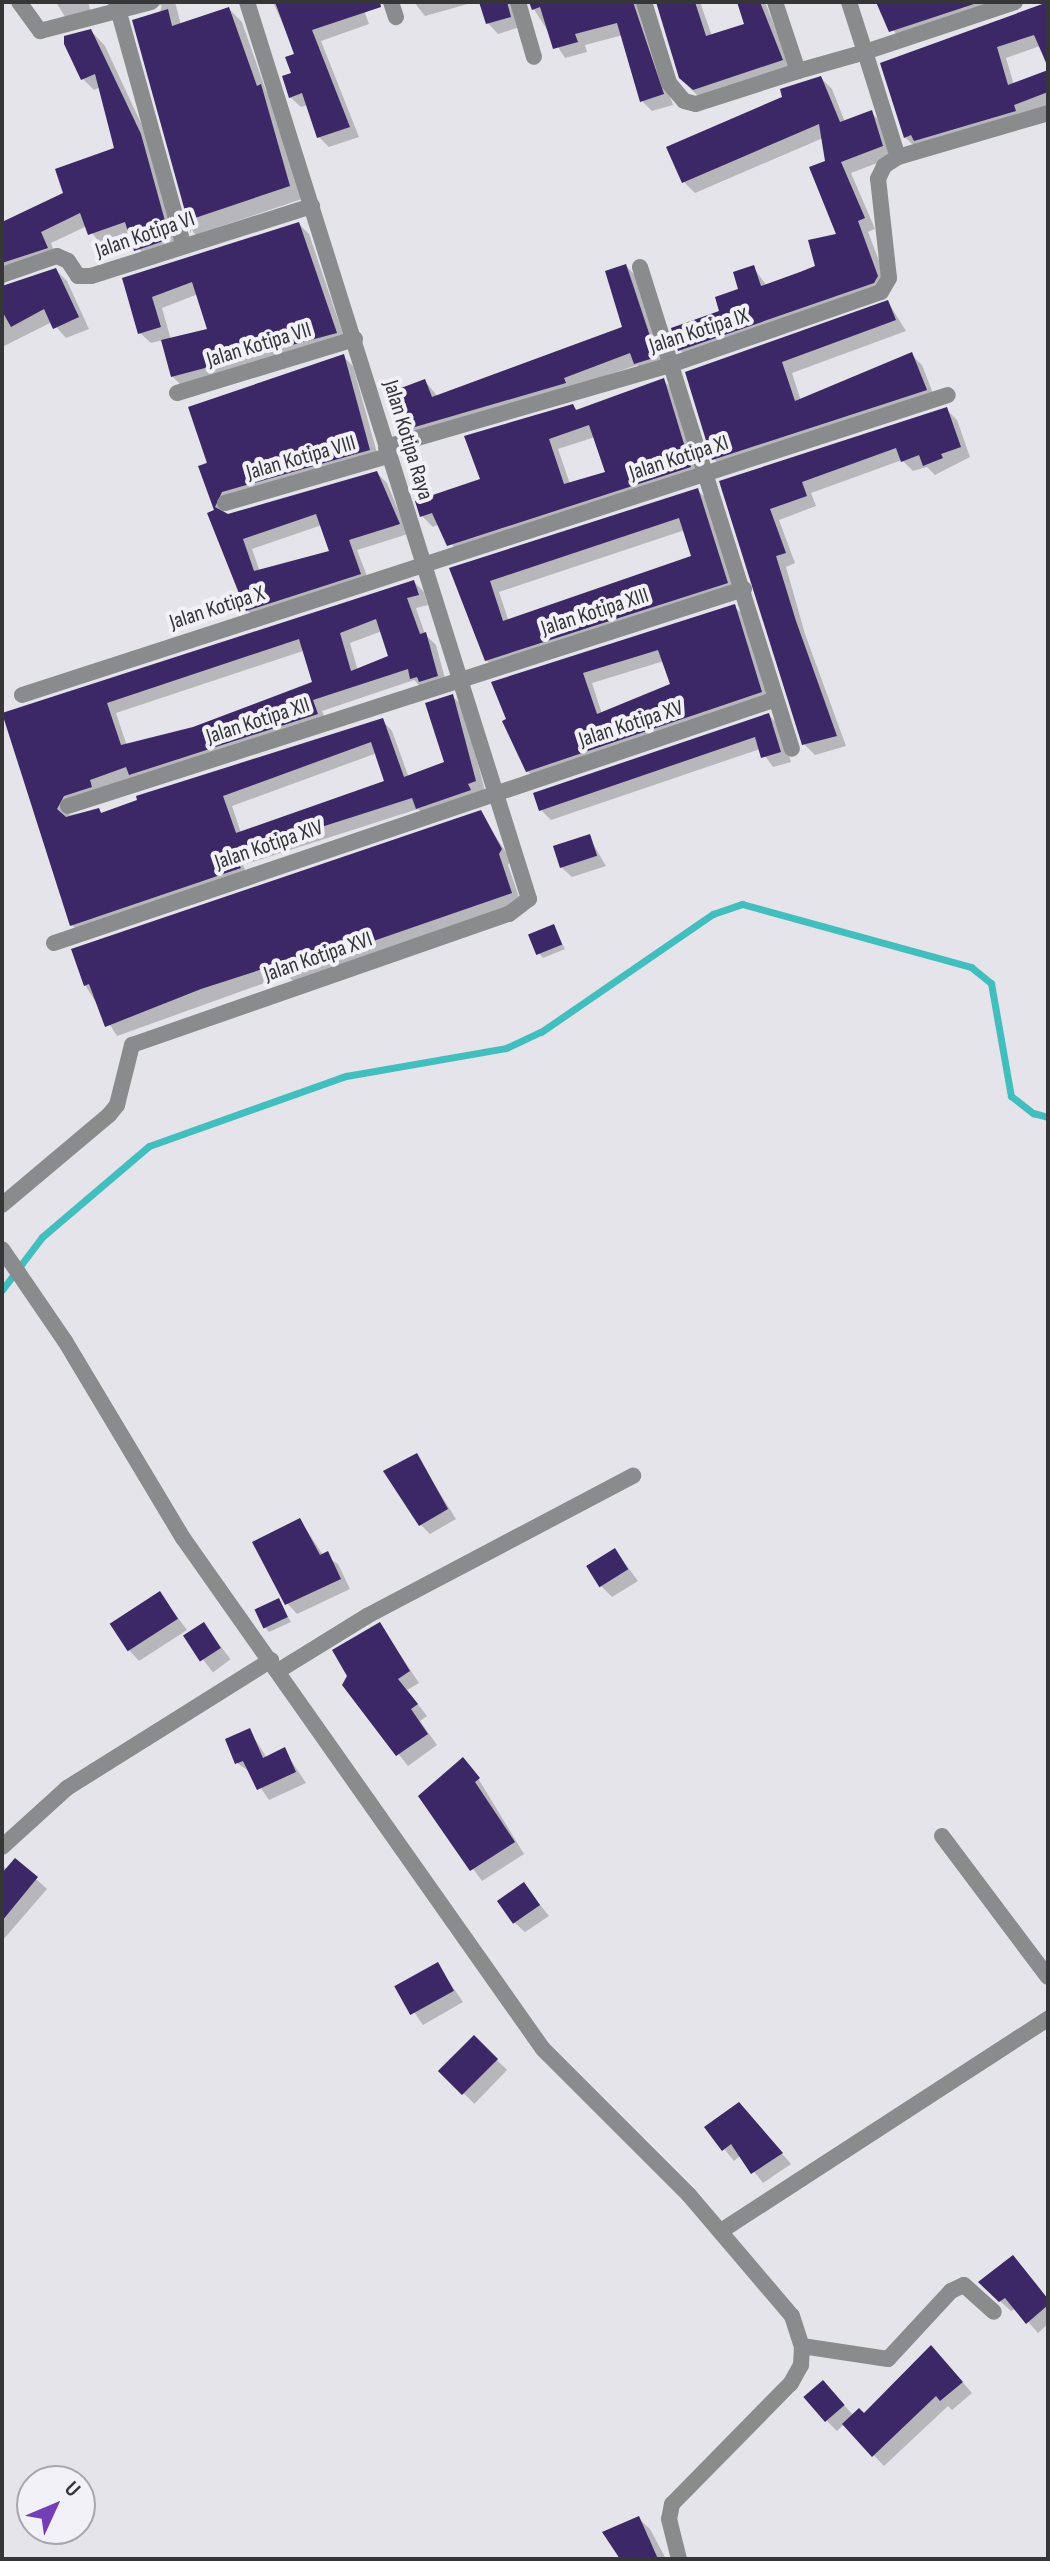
<!DOCTYPE html>
<style>
body{margin:0}
#map{position:relative;width:1050px;height:2561px;overflow:hidden;background:#e4e4ea;font-family:"Sofia Sans Condensed",sans-serif}
div>[style]{position:absolute}
.shadow>*{inset:0;background:#0003;transform-origin:0 0}
.stream>*{height:7px;margin:-3.5px;padding:0 3.5px;transform-origin:3.5px;border-radius:3.5px;background:#42bebf}
.building>*{inset:0;background:#3c2767;transform-origin:0 0}
.minor>*{height:16px;margin:-8px;padding:0 8px;transform-origin:8px;border-radius:8px;background:#898b8d}
span{translate:-50% -50%;white-space:nowrap;text-align:center;line-height:1.15;-webkit-text-stroke:8px #f2f1f8;paint-order:stroke}
.street-label{font-size:22px;color:#363639}
.frame{position:absolute;inset:0;border:4px solid #363639;pointer-events:none}
.north{position:absolute;left:16px;top:2465px;width:80px;height:80px;box-sizing:border-box;background:#f2f1f8;border:2px solid #a7a6ac;border-radius:50%;rotate:46deg;font-size:22px;font-weight:700;line-height:32px;text-align:center;color:#363639}
.north::after{content:'';display:block;margin:auto;width:28px;height:36px;background:#743fb6;clip-path:polygon(50% 0,100% 100%,50% 72%,0 100%)}
</style>
<div id="map">
<div class="shadow">
<div style="clip-path:polygon(56px 2px,88px 2px,93px 19px,70px 25px)"></div>
<div style="clip-path:polygon(134px 2px,175px 2px,181px 25px,229px 9px,242px 22px,266px 91px,274px 99px,302px 199px,201px 233px,202px 241px,193px 232px,135px 21px,160px 12px,162px 5px,141px 9px)"></div>
<div style="clip-path:polygon(273px 2px,361px 2px,369px 24px,321px 41px,359px 137px,329px 147px,318px 136px,308px 105px,301px 107px,290px 97px,297px 56px)"></div>
<div style="clip-path:polygon(414px 2px,475px 2px,425px 16px)"></div>
<div style="clip-path:polygon(481px 2px,643px 2px,643px 17px,673px 105px,652px 111px,642px 101px,623px 35px,585px 45px,587px 52px,565px 58px,530px 3px,517px 9px,520px 27px,498px 34px,488px 23px)"></div>
<div style="clip-path:polygon(675px 2px,700px 2px,712px 36px,747px 25px,739px 2px,765px 2px,792px 71px,699px 97px,688px 86px)"></div>
<div style="clip-path:polygon(876px 2px,1012px 2px,901px 42px)"></div>
<div style="clip-path:polygon(1048px 4px,1048px 70px,1040px 46px,1006px 58px,1014px 85px,1048px 72px,1048px 106px,916px 148px,905px 137px,883px 64px)"></div>
<div style="clip-path:polygon(94px 34px,105px 46px,152px 147px,180px 250px,147px 261px,131px 235px,101px 245px,87px 226px,51px 243px,57px 259px,8px 276px,3px 288px,56px 270px,67px 281px,89px 329px,66px 338px,52px 322px,2px 347px,2px 224px,66px 194px,117px 149px,100px 87px,94px 90px,83px 79px,66px 38px)"></div>
<div style="clip-path:polygon(821px 78px,832px 89px,845px 122px,871px 112px,882px 124px,893px 157px,851px 173px,875px 229px,868px 232px,888px 284px,691px 361px,680px 350px,741px 290px,753px 267px,767px 286px,817px 268px,838px 235px,823px 138px,695px 193px,684px 182px,785px 98px)"></div>
<div style="clip-path:polygon(evenodd,299px 224px,309px 234px,346px 343px,183px 387px,172px 376px,163px 340px,151px 343px,140px 333px,125px 279px,299px 224px,198px 294px,210px 330px,171px 340px,162px 308px,198px 294px)"></div>
<div style="clip-path:polygon(626px 266px,637px 277px,666px 368px,646px 374px,637px 365px,420px 439px,409px 428px,425px 381px,438px 397px,624px 328px)"></div>
<div style="clip-path:polygon(888px 302px,906px 331px,792px 373px,801px 401px,911px 354px,922px 365px,936px 401px,725px 469px,714px 459px,687px 373px)"></div>
<div style="clip-path:polygon(evenodd,343px 356px,353px 366px,379px 460px,224px 510px,225px 515px,377px 473px,387px 483px,408px 534px,357px 550px,370px 584px,257px 620px,247px 610px,200px 467px,343px 356px,322px 525px,332px 552px,260px 572px,252px 549px,322px 525px)"></div>
<div style="clip-path:polygon(evenodd,663px 380px,674px 391px,701px 477px,459px 555px,439px 524px,433px 527px,422px 516px,483px 480px,573px 406px,578px 412px,663px 380px,595px 437px,608px 474px,570px 484px,558px 449px,595px 437px)"></div>
<div style="clip-path:polygon(946px 409px,957px 420px,970px 457px,935px 475px,927px 467px,913px 471px,902px 460px,811px 493px,816px 506px,779px 520px,795px 563px,786px 567px,805px 634px,846px 746px,815px 755px,804px 744px,721px 482px)"></div>
<div style="clip-path:polygon(evenodd,697px 490px,708px 500px,737px 593px,497px 670px,486px 660px,452px 569px,697px 490px,685px 530px,694px 557px,509px 622px,499px 592px,685px 530px)"></div>
<div style="clip-path:polygon(evenodd,414px 582px,424px 592px,428px 605px,416px 608px,425px 634px,436px 645px,447px 686px,422px 688px,414px 680px,322px 711px,327px 724px,69px 809px,69px 815px,98px 810px,103px 815px,382px 720px,392px 731px,409px 778px,447px 763px,452px 696px,463px 706px,485px 791px,428px 818px,418px 809px,243px 865px,249px 879px,82px 935px,72px 925px,4px 714px,414px 582px,382px 631px,391px 657px,358px 671px,350px 643px,382px 631px,414px 582px,303px 651px,314px 684px,194px 729px,127px 746px,116px 713px,303px 651px,414px 582px,377px 753px,386px 783px,241px 833px,232px 806px,377px 753px)"></div>
<div style="clip-path:polygon(evenodd,734px 606px,744px 616px,772px 702px,538px 781px,527px 771px,494px 684px,734px 606px,664px 661px,672px 686px,602px 714px,592px 683px,664px 661px)"></div>
<div style="clip-path:polygon(769px 715px,779px 726px,791px 762px,773px 767px,760px 749px,551px 820px,540px 809px)"></div>
<div style="clip-path:polygon(480px 813px,511px 860px,508px 865px,521px 903px,293px 981px,287px 975px,117px 1036px,85px 985px)"></div>
<div style="clip-path:polygon(589px 837px,606px 866px,572px 877px,561px 867px)"></div>
<div style="clip-path:polygon(553px 927px,565px 949px,543px 958px,539px 953px)"></div>
<div style="clip-path:polygon(416px 1455px,456px 1519px,430px 1534px,420px 1524px)"></div>
<div style="clip-path:polygon(300px 1520px,323px 1555px,338px 1564px,350px 1589px,297px 1614px,287px 1603px)"></div>
<div style="clip-path:polygon(615px 1550px,638px 1581px,612px 1597px,601px 1586px)"></div>
<div style="clip-path:polygon(160px 1594px,187px 1630px,139px 1661px,129px 1650px)"></div>
<div style="clip-path:polygon(278px 1600px,291px 1622px,269px 1632px,265px 1627px)"></div>
<div style="left:204px;top:1624px;width:44px;height:22px;rotate:53deg"></div>
<div style="clip-path:polygon(380px 1624px,419px 1683px,407px 1690px,427px 1716px,420px 1721px,437px 1745px,408px 1766px,344px 1685px)"></div>
<div style="clip-path:polygon(249px 1730px,267px 1758px,284px 1750px,306px 1783px,269px 1800px,250px 1772px,237px 1763px)"></div>
<div style="clip-path:polygon(473px 1770px,524px 1854px,482px 1881px,420px 1796px)"></div>
<div style="clip-path:polygon(15px 1860px,47px 1889px,2px 1941px,2px 1865px,7px 1870px)"></div>
<div style="clip-path:polygon(524px 1885px,549px 1916px,525px 1932px,514px 1922px)"></div>
<div style="clip-path:polygon(437px 1964px,463px 2002px,423px 2025px,397px 1987px)"></div>
<div style="left:474px;top:2038px;width:46px;height:47px;rotate:44deg"></div>
<div style="clip-path:polygon(749px 2115px,791px 2164px,763px 2183px,741px 2155px,734px 2161px,707px 2128px)"></div>
<div style="clip-path:polygon(1023px 2268px,1048px 2299px,1048px 2324px,1038px 2333px,1016px 2308px,1011px 2311px,991px 2293px)"></div>
<div style="clip-path:polygon(941px 2358px,972px 2393px,952px 2410px,948px 2406px,884px 2466px,844px 2424px,837px 2431px,827px 2421px,832px 2392px,854px 2416px,864px 2416px)"></div>
<div style="clip-path:polygon(639px 2519px,650px 2529px,666px 2559px,621px 2559px)"></div>
</div>
<div class="stream">
<div style="left:2px;top:1290px;width:66px;rotate:-53deg"></div>
<div style="left:42px;top:1237px;width:140px;rotate:-40.4deg"></div>
<div style="left:149px;top:1146px;width:209px;rotate:-19.6deg"></div>
<div style="left:346px;top:1076px;width:162px;rotate:-9.9deg"></div>
<div style="left:506px;top:1048px;width:38px;rotate:-25deg"></div>
<div style="left:541px;top:1032px;width:209px;rotate:-34.5deg"></div>
<div style="left:713px;top:914px;width:31px;rotate:-19deg"></div>
<div style="left:742px;top:904px;width:238px;rotate:15.4deg"></div>
<div style="left:971px;top:967px;width:26px;rotate:39deg"></div>
<div style="left:991px;top:983px;width:115px;rotate:80deg"></div>
<div style="left:1011px;top:1096px;width:28px;rotate:38deg"></div>
<div style="left:1033px;top:1113px;width:16px;rotate:15deg"></div>
</div>
<div class="building">
<div style="clip-path:polygon(275px 2px,380px 2px,381px 7px,312px 30px,350px 127px,317px 138px,302px 93px,289px 98px,282px 76px,291px 73px,285px 57px,294px 54px)"></div>
<div style="clip-path:polygon(479px 2px,507px 2px,511px 17px,486px 24px)"></div>
<div style="clip-path:polygon(529px 2px,633px 2px,664px 94px,640px 102px,617px 23px,575px 34px,578px 42px,553px 49px,540px 7px,532px 10px)"></div>
<div style="clip-path:polygon(656px 2px,695px 2px,706px 36px,744px 24px,737px 2px,760px 2px,783px 60px,693px 90px,679px 78px)"></div>
<div style="clip-path:polygon(876px 2px,980px 2px,889px 32px)"></div>
<div style="clip-path:polygon(1048px 2px,1048px 67px,1034px 35px,997px 47px,1008px 85px,1048px 70px,1048px 92px,1014px 105px,1016px 111px,914px 141px,911px 135px,904px 138px,880px 63px)"></div>
<div style="clip-path:polygon(229px 7px,257px 86px,261px 84px,290px 186px,189px 220px,191px 233px,132px 20px,168px 9px,172px 26px)"></div>
<div style="clip-path:polygon(91px 29px,141px 134px,170px 239px,134px 251px,125px 222px,88px 235px,80px 213px,41px 232px,48px 248px,2px 263px,2px 222px,63px 193px,55px 169px,114px 148px,95px 74px,81px 80px,64px 44px,64px 36px)"></div>
<div style="clip-path:polygon(821px 76px,840px 122px,872px 110px,883px 146px,841px 162px,865px 218px,858px 221px,878px 276px,874px 283px,678px 351px,671px 328px,719px 311px,715px 297px,738px 289px,733px 272px,754px 265px,761px 286px,800px 272px,815px 266px,808px 240px,836px 234px,809px 167px,825px 161px,819px 124px,682px 183px,666px 147px,782px 97px,780px 89px)"></div>
<div style="clip-path:polygon(299px 222px,337px 333px,171px 377px,161px 340px,207px 329px,192px 282px,152px 297px,161px 327px,138px 334px,122px 278px)"></div>
<div style="clip-path:polygon(626px 264px,657px 357px,634px 364px,630px 353px,564px 378px,566px 383px,408px 429px,393px 391px,425px 379px,432px 397px,622px 327px,605px 271px)"></div>
<div style="clip-path:polygon(56px 268px,79px 317px,53px 329px,44px 309px,11px 327px,2px 311px,2px 286px)"></div>
<div style="clip-path:polygon(888px 300px,896px 320px,782px 362px,795px 401px,912px 352px,927px 390px,712px 460px,685px 372px)"></div>
<div style="clip-path:polygon(evenodd,344px 354px,370px 450px,222px 492px,215px 507px,228px 514px,377px 471px,400px 524px,349px 540px,361px 574px,246px 611px,207px 513px,214px 510px,198px 466px,207px 463px,188px 407px,344px 354px,316px 514px,329px 551px,254px 571px,243px 539px,316px 514px)"></div>
<div style="clip-path:polygon(evenodd,664px 378px,691px 467px,447px 546px,432px 513px,420px 517px,415px 501px,480px 479px,464px 436px,573px 404px,576px 410px,664px 378px,589px 425px,605px 472px,564px 484px,549px 439px,589px 425px)"></div>
<div style="clip-path:polygon(947px 407px,961px 447px,941px 454px,943px 458px,923px 466px,919px 455px,901px 462px,896px 448px,802px 482px,807px 496px,770px 509px,786px 553px,776px 556px,796px 621px,837px 736px,802px 745px,719px 481px)"></div>
<div style="clip-path:polygon(evenodd,698px 488px,728px 583px,485px 661px,449px 568px,698px 488px,679px 518px,691px 556px,503px 621px,490px 581px,679px 518px)"></div>
<div style="clip-path:polygon(evenodd,414px 580px,419px 595px,407px 598px,420px 634px,426px 632px,438px 676px,419px 682px,417px 677px,410px 679px,408px 669px,313px 700px,318px 714px,129px 775px,126px 767px,90px 780px,92px 787px,64px 796px,57px 809px,66px 817px,99px 808px,101px 813px,137px 800px,136px 796px,383px 718px,404px 777px,444px 762px,425px 703px,453px 694px,476px 781px,468px 784px,471px 790px,416px 809px,412px 798px,234px 855px,241px 868px,70px 926px,2px 713px,414px 580px,376px 619px,388px 656px,351px 671px,340px 633px,376px 619px,414px 580px,299px 639px,312px 682px,193px 727px,121px 745px,107px 703px,299px 639px,414px 580px,371px 742px,384px 781px,236px 833px,223px 796px,371px 742px)"></div>
<div style="clip-path:polygon(evenodd,735px 604px,762px 692px,526px 772px,502px 721px,506px 719px,491px 682px,735px 604px,658px 650px,670px 684px,597px 714px,583px 673px,658px 650px)"></div>
<div style="clip-path:polygon(769px 713px,781px 752px,761px 758px,755px 737px,539px 811px,533px 793px)"></div>
<div style="clip-path:polygon(481px 810px,502px 849px,499px 854px,512px 893px,301px 966px,281px 972px,278px 964px,201px 989px,105px 1027px,89px 984px,84px 986px,71px 949px)"></div>
<div style="left:590px;top:834px;width:23px;height:39px;rotate:72deg"></div>
<div style="left:554px;top:924px;width:22px;height:28px;rotate:68deg"></div>
<div style="clip-path:polygon(417px 1453px,448px 1509px,419px 1526px,383px 1471px)"></div>
<div style="clip-path:polygon(300px 1518px,320px 1555px,328px 1551px,341px 1579px,285px 1605px,252px 1542px)"></div>
<div style="left:615px;top:1548px;width:25px;height:34px;rotate:58deg"></div>
<div style="left:160px;top:1591px;width:33px;height:60px;rotate:57deg"></div>
<div style="left:279px;top:1598px;width:21px;height:27px;rotate:65deg"></div>
<div style="left:204px;top:1622px;width:31px;height:25px;rotate:57deg"></div>
<div style="clip-path:polygon(380px 1622px,410px 1671px,398px 1679px,418px 1704px,411px 1709px,428px 1734px,396px 1756px,342px 1685px,347px 1676px,332px 1650px)"></div>
<div style="clip-path:polygon(250px 1728px,263px 1758px,285px 1747px,296px 1772px,257px 1790px,243px 1761px,235px 1764px,225px 1739px)"></div>
<div style="clip-path:polygon(463px 1757px,480px 1778px,475px 1782px,515px 1842px,470px 1871px,418px 1796px)"></div>
<div style="clip-path:polygon(15px 1858px,38px 1877px,2px 1921px,2px 1873px)"></div>
<div style="left:524px;top:1882px;width:28px;height:33px;rotate:55deg"></div>
<div style="left:438px;top:1962px;width:33px;height:50px;rotate:61deg"></div>
<div style="left:474px;top:2035px;width:34px;height:51px;rotate:45deg"></div>
<div style="clip-path:polygon(739px 2102px,783px 2153px,751px 2174px,731px 2144px,722px 2151px,704px 2127px)"></div>
<div style="clip-path:polygon(1013px 2255px,1048px 2299px,1048px 2305px,1026px 2324px,1005px 2298px,999px 2302px,978px 2282px)"></div>
<div style="clip-path:polygon(931px 2345px,963px 2382px,940px 2401px,936px 2396px,872px 2457px,842px 2424px,859px 2408px,864px 2413px)"></div>
<div style="left:823px;top:2380px;width:33px;height:26px;rotate:49deg"></div>
<div style="clip-path:polygon(639px 2516px,658px 2559px,620px 2559px,602px 2532px)"></div>
</div>
<div class="minor">
<div style="left:19px;top:2px;width:36px;rotate:54deg"></div>
<div style="left:40px;top:31px;width:115px;rotate:-14.6deg"></div>
<div style="left:116px;top:2px;width:251px;rotate:74.5deg"></div>
<div style="left:391px;top:2px;width:16px;rotate:72deg"></div>
<div style="left:518px;top:2px;width:57px;rotate:73.8deg"></div>
<div style="left:644px;top:2px;width:85px;rotate:72.8deg"></div>
<div style="left:669px;top:83px;width:23px;rotate:50deg"></div>
<div style="left:684px;top:101px;width:12px;rotate:14deg"></div>
<div style="left:696px;top:104px;width:107px;rotate:-17.9deg"></div>
<div style="left:775px;top:2px;width:73px;rotate:71.6deg"></div>
<div style="left:798px;top:71px;width:70px;rotate:-15.8deg"></div>
<div style="left:865px;top:52px;width:110px;rotate:72.6deg"></div>
<div style="left:898px;top:157px;width:156px;rotate:-16.3deg"></div>
<div style="left:849px;top:2px;width:52px;rotate:72.3deg"></div>
<div style="left:865px;top:52px;width:158px;rotate:-18.4deg"></div>
<div style="left:640px;top:267px;width:505px;rotate:72.5deg"></div>
<div style="left:2px;top:275px;width:58px;rotate:-19.1deg"></div>
<div style="left:57px;top:256px;width:12px;rotate:24deg"></div>
<div style="left:68px;top:261px;width:18px;rotate:56deg"></div>
<div style="left:78px;top:276px;width:13px"></div>
<div style="left:91px;top:276px;width:232px;rotate:-17.6deg"></div>
<div style="left:177px;top:393px;width:186px;rotate:-16.9deg"></div>
<div style="left:386px;top:447px;width:299px;rotate:-16.1deg"></div>
<div style="left:673px;top:364px;width:220px;rotate:-19.1deg"></div>
<div style="left:881px;top:292px;width:16px;rotate:-60deg"></div>
<div style="left:889px;top:278px;width:100px;rotate:-96.3deg"></div>
<div style="left:878px;top:179px;width:14px;rotate:-65deg"></div>
<div style="left:884px;top:166px;width:17px;rotate:-33deg"></div>
<div style="left:225px;top:503px;width:170px;rotate:-16.1deg"></div>
<div style="left:22px;top:695px;width:973px;rotate:-17.95deg"></div>
<div style="left:68px;top:806px;width:710px;rotate:-17.8deg"></div>
<div style="left:54px;top:943px;width:762px;rotate:-18.67deg"></div>
<div style="left:2px;top:1205px;width:140px;rotate:-40.1deg"></div>
<div style="left:109px;top:1115px;width:13px;rotate:-51deg"></div>
<div style="left:117px;top:1105px;width:62px;rotate:-76deg"></div>
<div style="left:132px;top:1045px;width:399px;rotate:-19.2deg"></div>
<div style="left:509px;top:914px;width:25px;rotate:-37deg"></div>
<div style="left:529px;top:899px;width:940px;rotate:-107.45deg"></div>
<div style="left:2px;top:1249px;width:112px;rotate:55.6deg"></div>
<div style="left:65px;top:1341px;width:230px;rotate:59.1deg"></div>
<div style="left:183px;top:1538px;width:625px;rotate:54.84deg"></div>
<div style="left:543px;top:2049px;width:206px;rotate:45deg"></div>
<div style="left:689px;top:2195px;width:159px;rotate:49.6deg"></div>
<div style="left:792px;top:2316px;width:32px;rotate:72deg"></div>
<div style="left:802px;top:2346px;width:19px;rotate:93deg"></div>
<div style="left:801px;top:2365px;width:21px;rotate:119deg"></div>
<div style="left:791px;top:2383px;width:170px;rotate:134.5deg"></div>
<div style="left:672px;top:2504px;width:15px;rotate:101deg"></div>
<div style="left:669px;top:2519px;width:41px;rotate:76deg"></div>
<div style="left:278px;top:1671px;width:105px;rotate:-31.7deg"></div>
<div style="left:367px;top:1616px;width:301px;rotate:-27.8deg"></div>
<div style="left:942px;top:1836px;width:176px;rotate:53.1deg"></div>
<div style="left:2px;top:1847px;width:88px;rotate:-42.2deg"></div>
<div style="left:67px;top:1788px;width:241px;rotate:-32.1deg"></div>
<div style="left:721px;top:2231px;width:390px;rotate:-33deg"></div>
<div style="left:802px;top:2346px;width:87px;rotate:8.6deg"></div>
<div style="left:888px;top:2359px;width:93px;rotate:-47.2deg"></div>
<div style="left:951px;top:2291px;width:14px;rotate:-25deg"></div>
<div style="left:964px;top:2285px;width:40px;rotate:42deg"></div>
</div>
<div class="street-label">
<span style="left:145px;top:235px;rotate:-19deg">Jalan Kotipa VI</span>
<span style="left:699px;top:331px;rotate:-18deg">Jalan Kotipa IX</span>
<span style="left:259px;top:345px;rotate:-17deg">Jalan Kotipa VII</span>
<span style="left:408px;top:440px;rotate:73deg">Jalan Kotipa Raya</span>
<span style="left:301px;top:458px;rotate:-16deg">Jalan Kotipa VIII</span>
<span style="left:679px;top:458px;rotate:-18deg">Jalan Kotipa XI</span>
<span style="left:217px;top:608px;rotate:-18deg">Jalan Kotipa X</span>
<span style="left:595px;top:612px;rotate:-18deg">Jalan Kotipa XIII</span>
<span style="left:258px;top:721px;rotate:-18deg">Jalan Kotipa XII</span>
<span style="left:631px;top:724px;rotate:-18deg">Jalan Kotipa XV</span>
<span style="left:269px;top:845px;rotate:-19deg">Jalan Kotipa XIV</span>
<span style="left:318px;top:957px;rotate:-19deg">Jalan Kotipa XVI</span>
</div>
<div class="frame"></div>
<div class="north">U</div>
</div>
